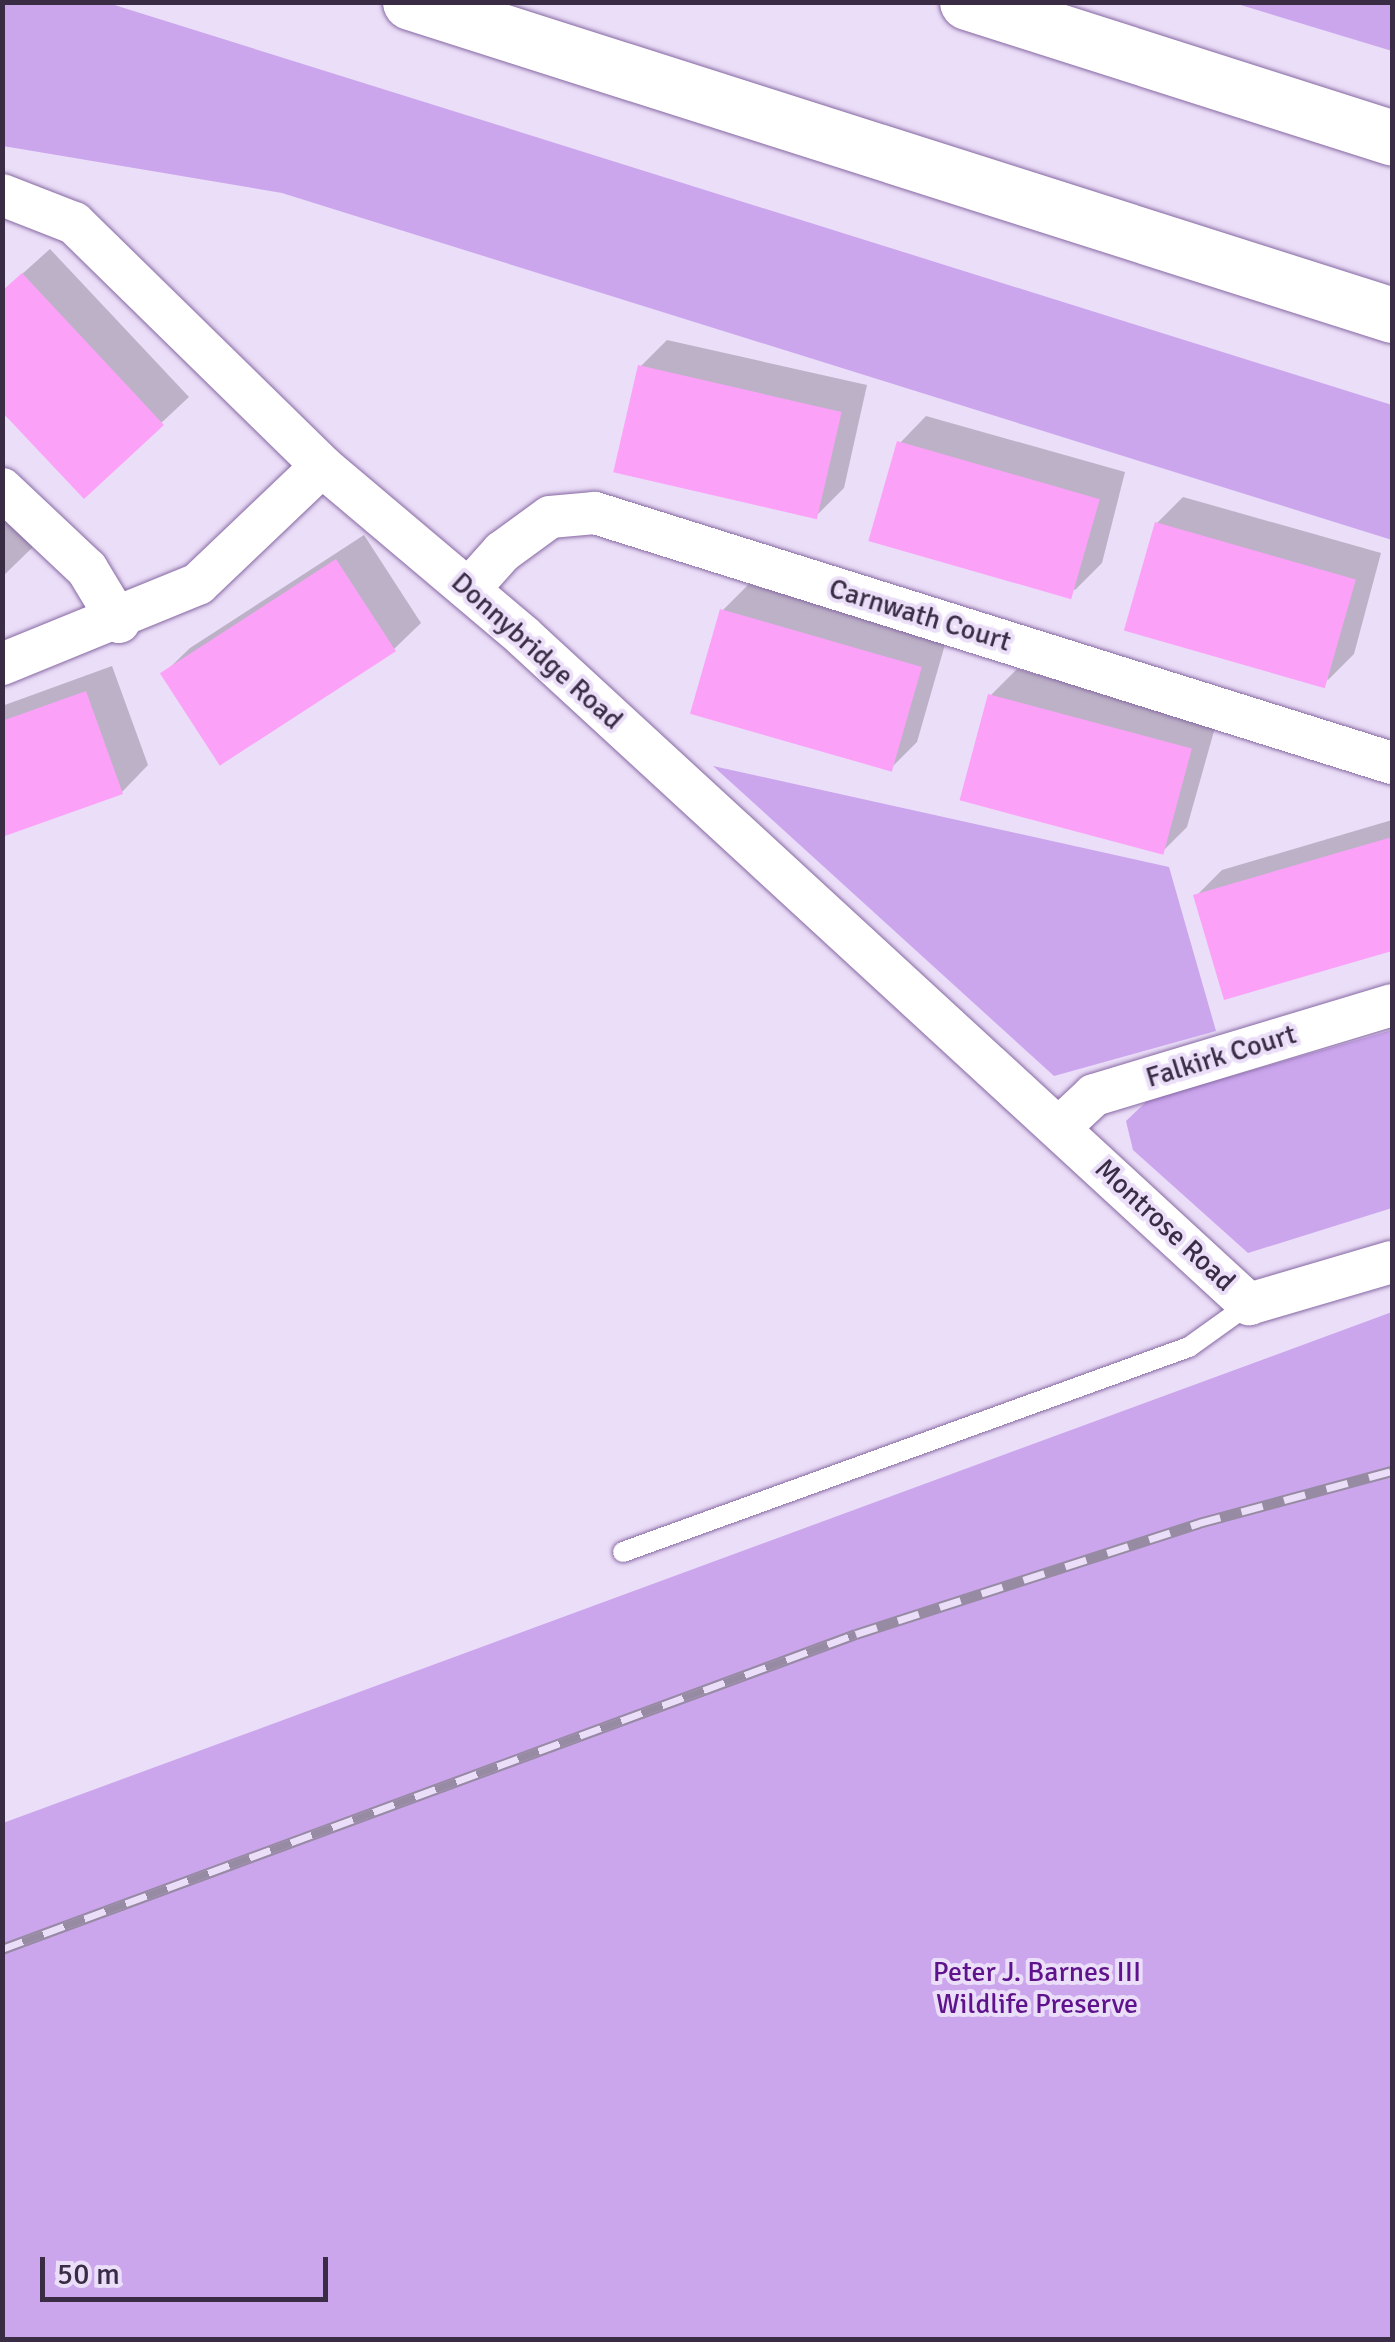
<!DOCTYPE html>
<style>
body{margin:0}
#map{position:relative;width:1395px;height:2342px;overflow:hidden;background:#ebdef8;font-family:Signika,sans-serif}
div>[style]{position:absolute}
.green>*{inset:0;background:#cba6ed}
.shadow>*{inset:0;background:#0003}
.building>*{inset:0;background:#fba2f8;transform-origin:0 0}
.roads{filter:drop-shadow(0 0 2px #8668a2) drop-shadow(0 0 2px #8668a2)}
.lane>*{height:20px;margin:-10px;padding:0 10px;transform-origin:10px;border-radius:10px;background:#fff}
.street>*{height:42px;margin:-21px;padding:0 21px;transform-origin:21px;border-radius:21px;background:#fff}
.highway>*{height:55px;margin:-27.5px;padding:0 27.5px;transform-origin:27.5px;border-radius:27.5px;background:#fff}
.rail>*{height:11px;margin-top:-5.5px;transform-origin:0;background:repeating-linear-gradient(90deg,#ebdef8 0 22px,#978aa3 0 44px);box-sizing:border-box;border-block:2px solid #978aa3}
span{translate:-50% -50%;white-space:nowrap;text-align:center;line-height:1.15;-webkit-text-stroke:8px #ebdef8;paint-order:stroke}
.street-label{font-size:28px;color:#392c44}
.park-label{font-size:28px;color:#5e128b}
.frame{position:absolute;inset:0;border:5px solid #392c44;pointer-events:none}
.scale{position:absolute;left:40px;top:2257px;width:288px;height:45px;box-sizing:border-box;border:5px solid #392c44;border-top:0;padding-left:12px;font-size:30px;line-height:35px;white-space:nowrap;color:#392c44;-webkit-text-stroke:8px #ebdef8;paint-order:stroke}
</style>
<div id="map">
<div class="green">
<div style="clip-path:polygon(2px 3px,108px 3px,1392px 405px,1392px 540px,282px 193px,3px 146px)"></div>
<div style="clip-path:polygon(1234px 3px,1392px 3px,1392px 51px)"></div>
<div style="clip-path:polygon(713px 766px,1169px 867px,1216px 1031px,1054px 1076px)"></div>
<div style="clip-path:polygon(1392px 1030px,1392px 1208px,1248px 1253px,1133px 1150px,1126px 1121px,1148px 1100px)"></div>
<div style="clip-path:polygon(1392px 1312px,1392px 2339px,3px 2339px,3px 1823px)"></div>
</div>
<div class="shadow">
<div style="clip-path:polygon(50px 249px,189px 397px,84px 495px,2px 292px)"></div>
<div style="clip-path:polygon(667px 340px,867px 385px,844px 488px,817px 515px,640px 367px)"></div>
<div style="clip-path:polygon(926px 416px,1125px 472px,1102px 563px,1075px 590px,900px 443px)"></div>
<div style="clip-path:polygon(1183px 497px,1381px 553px,1354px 654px,1328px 680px,1157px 523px)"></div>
<div style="clip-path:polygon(2px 513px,33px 547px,2px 577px)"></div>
<div style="clip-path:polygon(364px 535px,421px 623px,394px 649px,163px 674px,190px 648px)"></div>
<div style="clip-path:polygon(749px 584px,946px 641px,917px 742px,890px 769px,723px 610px)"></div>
<div style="clip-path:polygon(112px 666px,148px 765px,122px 792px,2px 834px,2px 706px)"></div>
<div style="clip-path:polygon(1017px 669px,1216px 724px,1187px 827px,1161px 853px,990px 696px)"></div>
<div style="clip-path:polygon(1392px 820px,1392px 948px,1226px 997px,1196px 896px,1222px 870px)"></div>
</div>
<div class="building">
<div style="clip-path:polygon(22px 273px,164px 425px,84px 499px,2px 412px,2px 291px)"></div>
<div style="left:638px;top:365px;width:209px;height:110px;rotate:13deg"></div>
<div style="left:897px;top:441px;width:211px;height:104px;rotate:16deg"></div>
<div style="left:1155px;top:522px;width:209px;height:113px;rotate:16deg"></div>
<div style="left:336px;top:559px;width:110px;height:210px;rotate:57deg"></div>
<div style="left:720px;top:609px;width:210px;height:109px;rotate:16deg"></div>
<div style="clip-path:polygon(86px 691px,123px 794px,2px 837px,2px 721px)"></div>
<div style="left:988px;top:694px;width:211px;height:110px;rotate:15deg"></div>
<div style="clip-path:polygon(1392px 837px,1392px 951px,1224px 1000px,1193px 895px)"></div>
</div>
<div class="roads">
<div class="lane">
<div style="left:623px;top:1552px;width:602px;rotate:-19.91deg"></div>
<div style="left:1189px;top:1347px;width:74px;rotate:-35.6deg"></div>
</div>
<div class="street">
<div style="left:2px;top:195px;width:77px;rotate:21.3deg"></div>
<div style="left:74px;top:223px;width:347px;rotate:44.4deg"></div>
<div style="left:322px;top:466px;width:263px;rotate:40.2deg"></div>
<div style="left:523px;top:636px;width:987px;rotate:42.62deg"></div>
<div style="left:1249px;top:1304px;width:149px;rotate:-16.4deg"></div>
<div style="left:2px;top:489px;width:117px;rotate:43.3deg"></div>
<div style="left:87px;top:569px;width:62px;rotate:58.9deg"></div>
<div style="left:469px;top:589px;width:50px;rotate:-48.3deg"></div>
<div style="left:502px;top:552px;width:59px;rotate:-36.1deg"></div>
<div style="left:550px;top:517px;width:45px;rotate:-5.1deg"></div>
<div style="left:595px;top:513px;width:835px;rotate:17.42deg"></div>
<div style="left:2px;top:664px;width:212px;rotate:-22.2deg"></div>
<div style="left:198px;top:584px;width:171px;rotate:-43.6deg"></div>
<div style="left:1061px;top:1126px;width:45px;rotate:-43.2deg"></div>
<div style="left:1094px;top:1095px;width:311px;rotate:-16.8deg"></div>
</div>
<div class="highway">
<div style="left:410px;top:2px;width:1031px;rotate:17.68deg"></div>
<div style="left:967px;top:2px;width:446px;rotate:17.7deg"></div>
</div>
</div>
<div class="rail">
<div style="left:2px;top:1949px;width:910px;rotate:-20.25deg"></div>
<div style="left:856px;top:1634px;width:361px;rotate:-17.9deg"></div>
<div style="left:1199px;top:1523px;width:200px;rotate:-15.1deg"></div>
</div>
<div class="street-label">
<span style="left:920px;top:615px;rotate:17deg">Carnwath Court</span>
<span style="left:537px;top:651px;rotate:42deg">Donnybridge Road</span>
<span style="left:1221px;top:1056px;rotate:-17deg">Falkirk Court</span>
<span style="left:1165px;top:1225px;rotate:43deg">Montrose Road</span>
</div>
<div class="park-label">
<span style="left:1037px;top:1988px">Peter J. Barnes III<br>Wildlife Preserve</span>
</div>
<div class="frame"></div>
<div class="scale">50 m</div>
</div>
